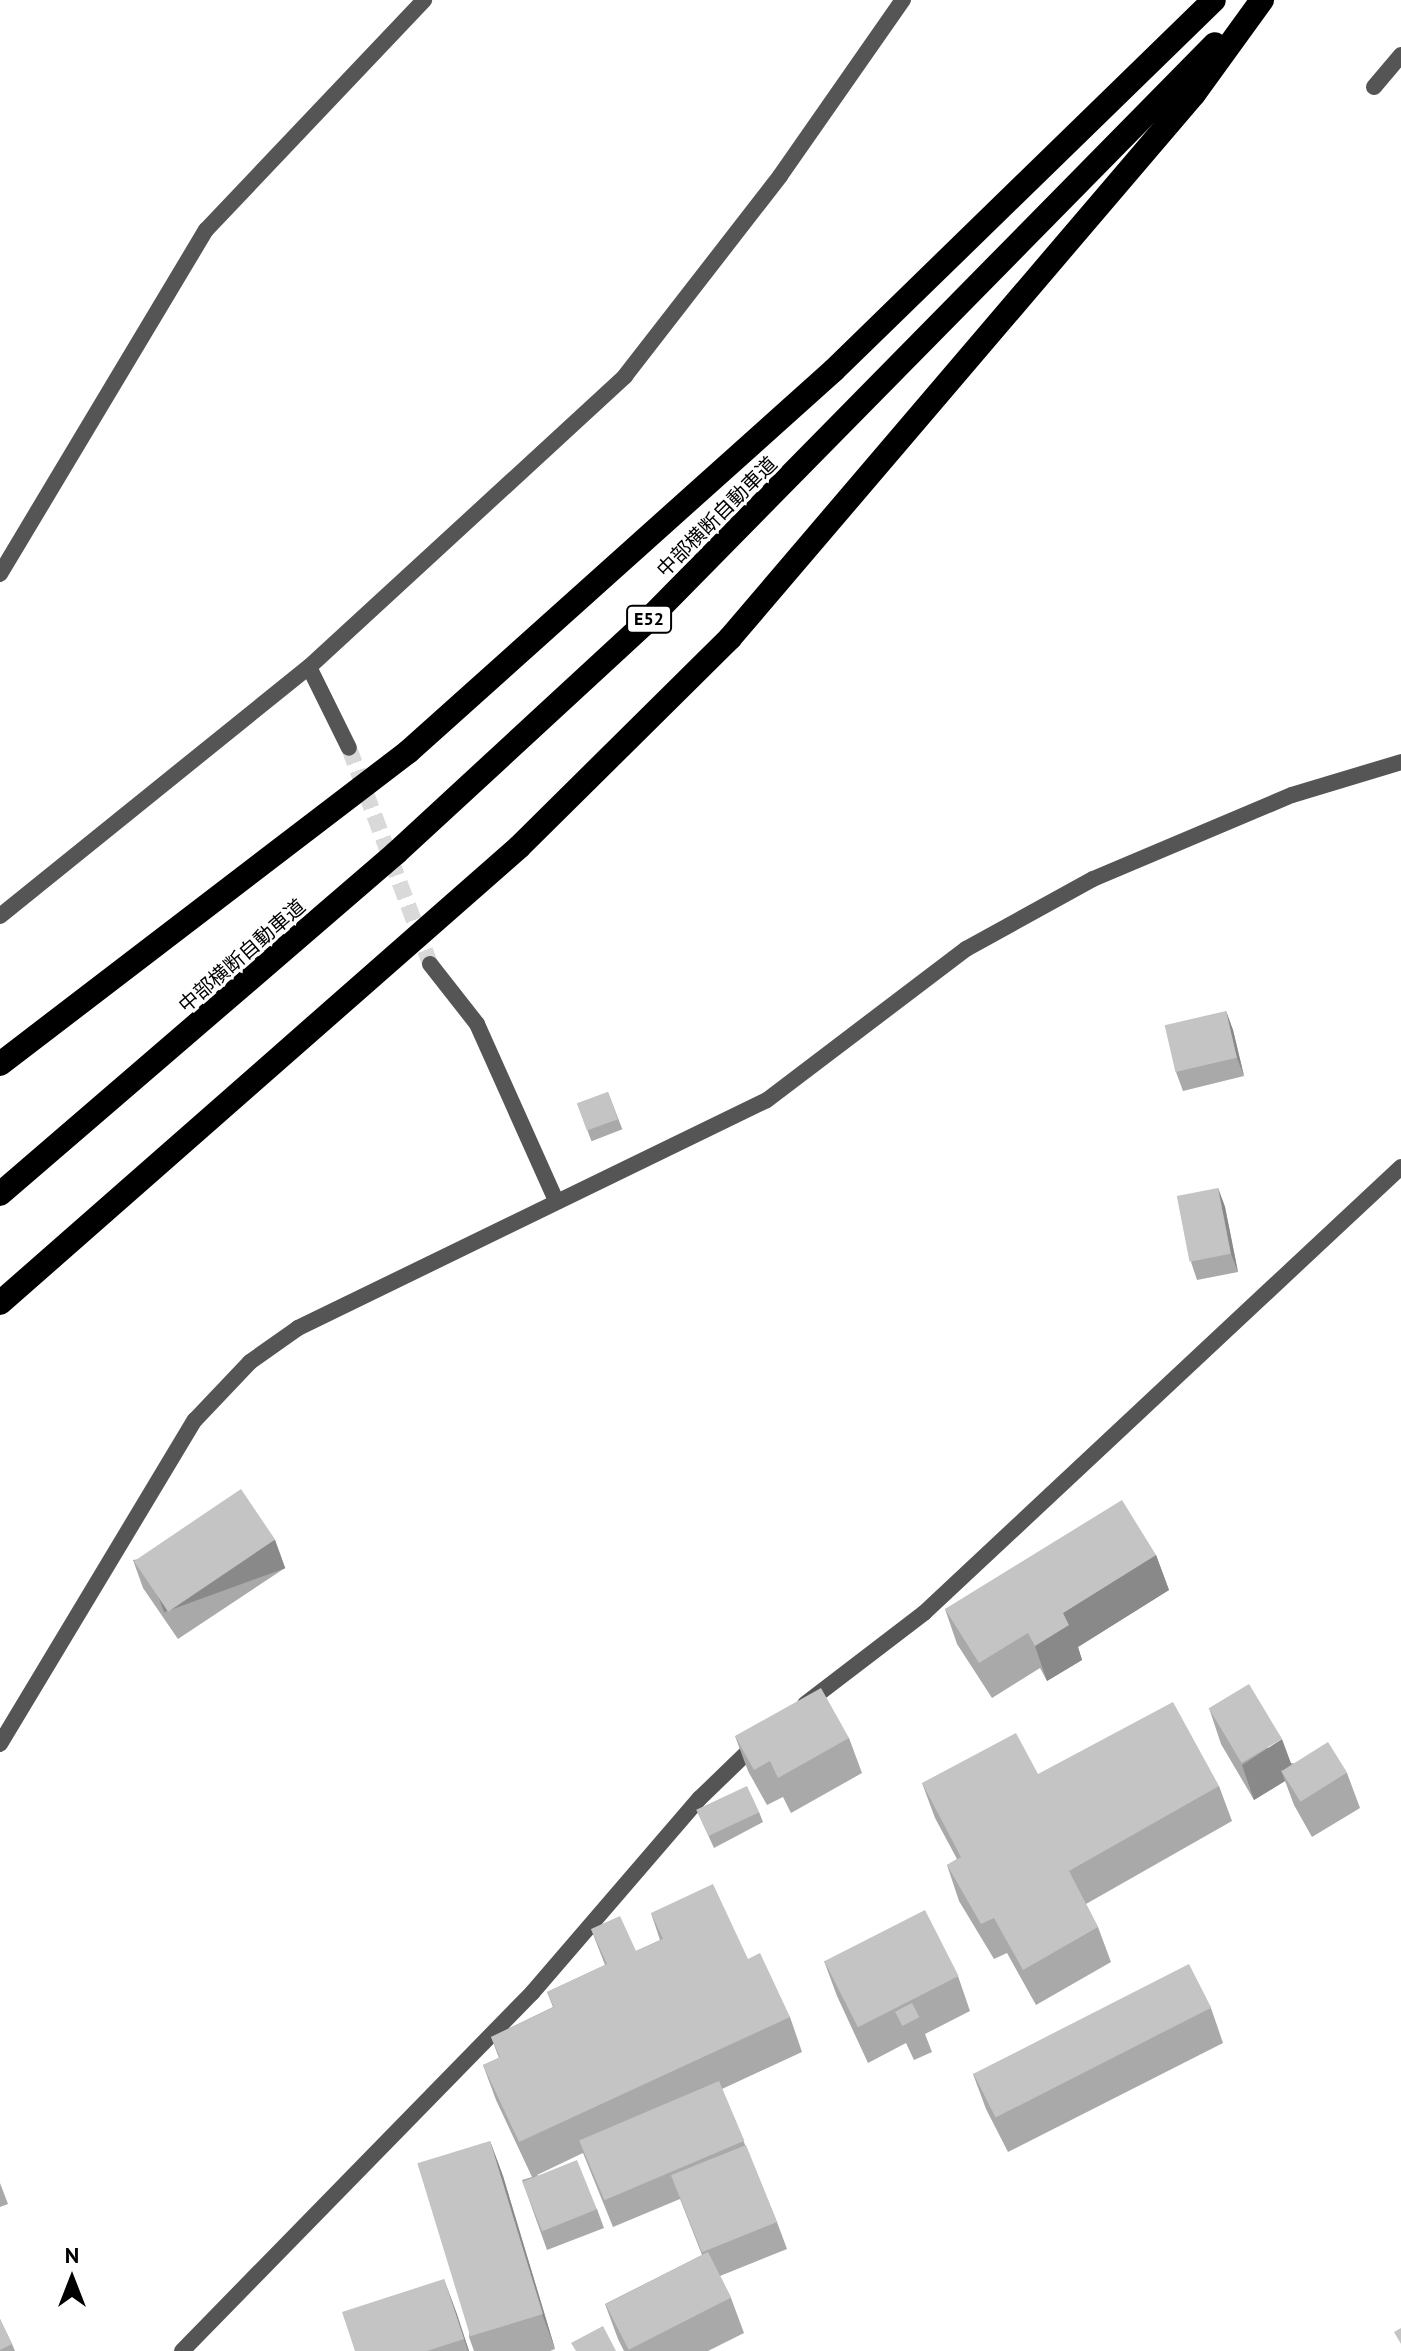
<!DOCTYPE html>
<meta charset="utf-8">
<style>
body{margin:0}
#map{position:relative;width:1401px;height:2351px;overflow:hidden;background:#fff;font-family:"PT Sans","Noto Sans JP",sans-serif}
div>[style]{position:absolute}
.minor-tunnel>*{height:16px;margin-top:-8px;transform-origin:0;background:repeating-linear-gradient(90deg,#d9d9d9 0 16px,transparent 0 24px)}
.minor>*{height:16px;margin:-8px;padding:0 8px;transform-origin:8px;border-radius:8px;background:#555}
.tertiary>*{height:16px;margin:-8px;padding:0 8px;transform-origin:8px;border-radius:8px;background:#555}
.motorway>*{height:24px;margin:-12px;padding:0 12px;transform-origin:12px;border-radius:12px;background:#000}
.wall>*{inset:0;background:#a9a9a9;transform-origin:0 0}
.shaded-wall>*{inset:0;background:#898989;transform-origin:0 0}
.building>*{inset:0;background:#c4c4c4;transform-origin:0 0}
span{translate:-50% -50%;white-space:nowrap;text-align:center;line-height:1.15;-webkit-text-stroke:6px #fff;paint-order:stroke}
.shield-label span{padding:2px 6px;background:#fff;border:2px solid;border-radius:6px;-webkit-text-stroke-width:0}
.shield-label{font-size:18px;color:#000;font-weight:700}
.street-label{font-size:20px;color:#000}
.north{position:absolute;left:32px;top:2239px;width:80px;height:80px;-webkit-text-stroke:6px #fff;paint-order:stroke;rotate:0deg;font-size:22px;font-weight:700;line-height:32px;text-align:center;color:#000}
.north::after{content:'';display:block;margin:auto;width:28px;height:36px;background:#000;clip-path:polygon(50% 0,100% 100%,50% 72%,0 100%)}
</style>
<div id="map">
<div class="minor-tunnel">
<div style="left:349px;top:748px;width:231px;rotate:69.4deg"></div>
</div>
<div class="minor">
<div style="left:1374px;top:87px;width:42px;rotate:-49.8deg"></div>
<div style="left:0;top:574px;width:401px;rotate:-59.1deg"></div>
<div style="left:206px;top:230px;width:317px;rotate:-46.5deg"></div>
<div style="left:309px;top:667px;width:430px;rotate:-42.6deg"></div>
<div style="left:625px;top:376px;width:253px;rotate:-52.2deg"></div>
<div style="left:780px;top:176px;width:215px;rotate:-55.1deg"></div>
<div style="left:0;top:916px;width:397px;rotate:-38.9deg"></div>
<div style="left:309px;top:667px;width:90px;rotate:63.7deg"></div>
<div style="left:430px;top:964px;width:76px;rotate:51.9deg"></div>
<div style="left:477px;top:1024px;width:194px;rotate:65.9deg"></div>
</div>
<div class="tertiary">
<div style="left:805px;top:1704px;width:150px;rotate:-37.4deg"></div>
<div style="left:924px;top:1613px;width:653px;rotate:-43.08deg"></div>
<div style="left:0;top:1744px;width:378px;rotate:-59deg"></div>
<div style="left:195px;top:1420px;width:80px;rotate:-46.5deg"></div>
<div style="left:250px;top:1362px;width:59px;rotate:-35.3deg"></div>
<div style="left:298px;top:1328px;width:521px;rotate:-25.93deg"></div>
<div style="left:767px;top:1100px;width:250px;rotate:-37.2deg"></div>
<div style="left:966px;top:949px;width:145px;rotate:-28.9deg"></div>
<div style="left:1093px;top:879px;width:216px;rotate:-22.9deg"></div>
<div style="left:1292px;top:795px;width:114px;rotate:-16.8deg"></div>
<div style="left:182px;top:2351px;width:501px;rotate:-45.65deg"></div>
<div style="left:532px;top:1993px;width:257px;rotate:-49.3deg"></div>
<div style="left:700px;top:1798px;width:78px;rotate:-44deg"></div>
</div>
<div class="motorway">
<div style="left:0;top:1064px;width:514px;rotate:-37.41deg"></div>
<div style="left:408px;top:752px;width:572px;rotate:-41.88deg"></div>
<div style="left:834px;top:370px;width:530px;rotate:-44.24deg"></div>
<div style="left:0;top:1194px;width:523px;rotate:-40.73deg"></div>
<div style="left:396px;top:853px;width:336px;rotate:-42.7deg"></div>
<div style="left:643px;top:625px;width:815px;rotate:-45.45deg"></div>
<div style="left:0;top:1303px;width:691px;rotate:-41.3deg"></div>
<div style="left:519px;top:847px;width:297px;rotate:-44.7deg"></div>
<div style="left:730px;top:638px;width:715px;rotate:-49.54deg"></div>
<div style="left:1194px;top:94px;width:116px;rotate:-54.1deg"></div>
</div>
<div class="wall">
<div style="clip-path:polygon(1226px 1011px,1233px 1030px,1244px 1076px,1183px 1091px,1176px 1072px)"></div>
<div style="left:608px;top:1092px;width:40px;height:33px;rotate:69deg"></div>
<div style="clip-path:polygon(1218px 1188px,1225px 1207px,1238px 1272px,1197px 1280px,1191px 1262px)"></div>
<div style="clip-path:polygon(275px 1540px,285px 1568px,178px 1639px,143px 1588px,133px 1560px)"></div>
<div style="clip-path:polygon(1156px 1555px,1169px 1590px,1078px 1647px,1082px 1660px,1047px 1681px,1040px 1668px,992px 1698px,957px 1644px,945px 1609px)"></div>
<div style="clip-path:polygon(1209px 1708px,1291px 1763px,1347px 1773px,1360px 1808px,1312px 1837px,1294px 1805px,1285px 1781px,1254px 1800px,1221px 1744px)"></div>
<div style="clip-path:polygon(735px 1736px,849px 1738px,862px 1773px,791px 1813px,783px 1797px,767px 1805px,748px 1771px)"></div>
<div style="clip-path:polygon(1038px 1774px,1219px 1786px,1232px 1821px,1086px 1904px,1098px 1927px,1111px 1962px,1036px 2005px,1007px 1953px,994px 1959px,959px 1901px,947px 1865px,957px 1859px,935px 1818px,922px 1783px)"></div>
<div style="clip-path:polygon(759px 1812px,763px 1822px,714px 1848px,698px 1813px)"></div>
<div style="clip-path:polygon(651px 1913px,748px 1959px,790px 2017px,802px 2052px,722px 2089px,777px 2222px,787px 2249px,720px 2276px,731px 2298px,744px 2333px,708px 2351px,624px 2351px,618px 2339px,605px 2304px,702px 2255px,680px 2199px,613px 2227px,583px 2153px,537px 2175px,597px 2209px,604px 2228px,547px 2250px,522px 2180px,532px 2177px,496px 2100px,483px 2065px,499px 2058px,491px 2037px,553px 2007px,547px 1992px,605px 1965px,591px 1929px,636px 1951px,660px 1940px)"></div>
<div style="clip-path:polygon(824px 1961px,958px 1976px,970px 2011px,925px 2034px,932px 2052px,914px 2060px,906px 2043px,868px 2063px,837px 1996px)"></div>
<div style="clip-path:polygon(1211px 2008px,1223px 2043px,1008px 2152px,986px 2109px,973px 2074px)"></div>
<div style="clip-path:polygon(490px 2141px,503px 2176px,555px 2349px,550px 2351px,474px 2351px,469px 2337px)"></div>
<div style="clip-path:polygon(0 2183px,8px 2204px,0 2207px)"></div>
<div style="clip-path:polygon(444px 2279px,469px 2351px,355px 2351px)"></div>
<div style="clip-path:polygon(0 2319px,12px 2344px,15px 2351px,0 2351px)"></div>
</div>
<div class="shaded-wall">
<div style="clip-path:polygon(1226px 1011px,1233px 1030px,1244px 1076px,1237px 1058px)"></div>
<div style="clip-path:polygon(1218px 1188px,1225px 1207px,1238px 1272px,1231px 1254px)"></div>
<div style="left:275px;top:1540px;width:30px;height:129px;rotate:70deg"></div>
<div style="clip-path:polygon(1156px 1555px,1169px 1590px,1078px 1647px,1082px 1660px,1047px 1681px,1035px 1646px,1063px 1613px)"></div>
<div style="clip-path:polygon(1282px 1739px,1295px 1774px,1281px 1770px,1285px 1781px,1254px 1800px,1242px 1765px)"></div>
<div style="clip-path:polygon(490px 2141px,503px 2176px,555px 2349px,542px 2314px)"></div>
<div style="clip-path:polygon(444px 2279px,457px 2314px,469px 2351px,468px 2351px)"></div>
</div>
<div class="building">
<div style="left:1226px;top:1011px;width:48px;height:63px;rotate:77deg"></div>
<div style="left:608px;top:1092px;width:29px;height:33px;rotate:70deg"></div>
<div style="left:1218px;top:1188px;width:67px;height:42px;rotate:79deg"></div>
<div style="left:241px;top:1489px;width:61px;height:129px;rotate:56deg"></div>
<div style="clip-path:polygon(1122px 1500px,1156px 1555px,1063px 1613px,1069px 1625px,1035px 1646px,1028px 1633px,979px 1663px,945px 1609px)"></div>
<div style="left:1249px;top:1684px;width:64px;height:47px;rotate:59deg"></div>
<div style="clip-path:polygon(821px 1688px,849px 1738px,778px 1778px,770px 1761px,754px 1770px,735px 1736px)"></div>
<div style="clip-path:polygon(1173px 1702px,1219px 1786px,1069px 1871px,1098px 1927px,1023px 1970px,994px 1918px,981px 1924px,947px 1865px,961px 1857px,922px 1783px,1016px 1733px,1038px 1774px)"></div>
<div style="left:1328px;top:1742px;width:36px;height:55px;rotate:58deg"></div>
<div style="left:747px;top:1786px;width:29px;height:56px;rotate:65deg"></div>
<div style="clip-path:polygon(713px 1884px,748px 1959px,760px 1953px,790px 2017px,519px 2142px,483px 2065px,500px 2057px,491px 2037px,554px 2007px,547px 1992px,607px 1964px,591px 1929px,620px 1916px,636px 1951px,663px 1939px,651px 1913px)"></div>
<div style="left:925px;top:1910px;width:74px;height:113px;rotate:63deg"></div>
<div style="left:1189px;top:1964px;width:49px;height:242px;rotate:63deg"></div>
<div style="left:912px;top:2003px;width:16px;height:19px;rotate:63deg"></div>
<div style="left:719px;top:2081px;width:65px;height:152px;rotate:67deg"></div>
<div style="left:490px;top:2141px;width:181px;height:76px;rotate:73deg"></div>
<div style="left:746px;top:2145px;width:83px;height:81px;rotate:68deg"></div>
<div style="left:577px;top:2160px;width:53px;height:59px;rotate:68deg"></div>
<div style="left:708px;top:2252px;width:51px;height:115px;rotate:63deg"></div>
<div style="clip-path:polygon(444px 2279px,464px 2339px,427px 2351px,355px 2351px,342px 2312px)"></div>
<div style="clip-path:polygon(0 2319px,12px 2344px,0 2350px)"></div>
<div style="clip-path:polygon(603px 2326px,616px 2351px,576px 2351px,571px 2343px)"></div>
<div style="clip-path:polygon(1401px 2328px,1401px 2344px,1394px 2332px)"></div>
</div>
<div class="shield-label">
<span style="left:649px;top:619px">E52</span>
</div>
<div class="street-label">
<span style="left:717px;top:517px;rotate:-45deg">中部横断自動車道</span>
<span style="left:242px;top:956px;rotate:-41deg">中部横断自動車道</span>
</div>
<div class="north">N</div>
</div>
